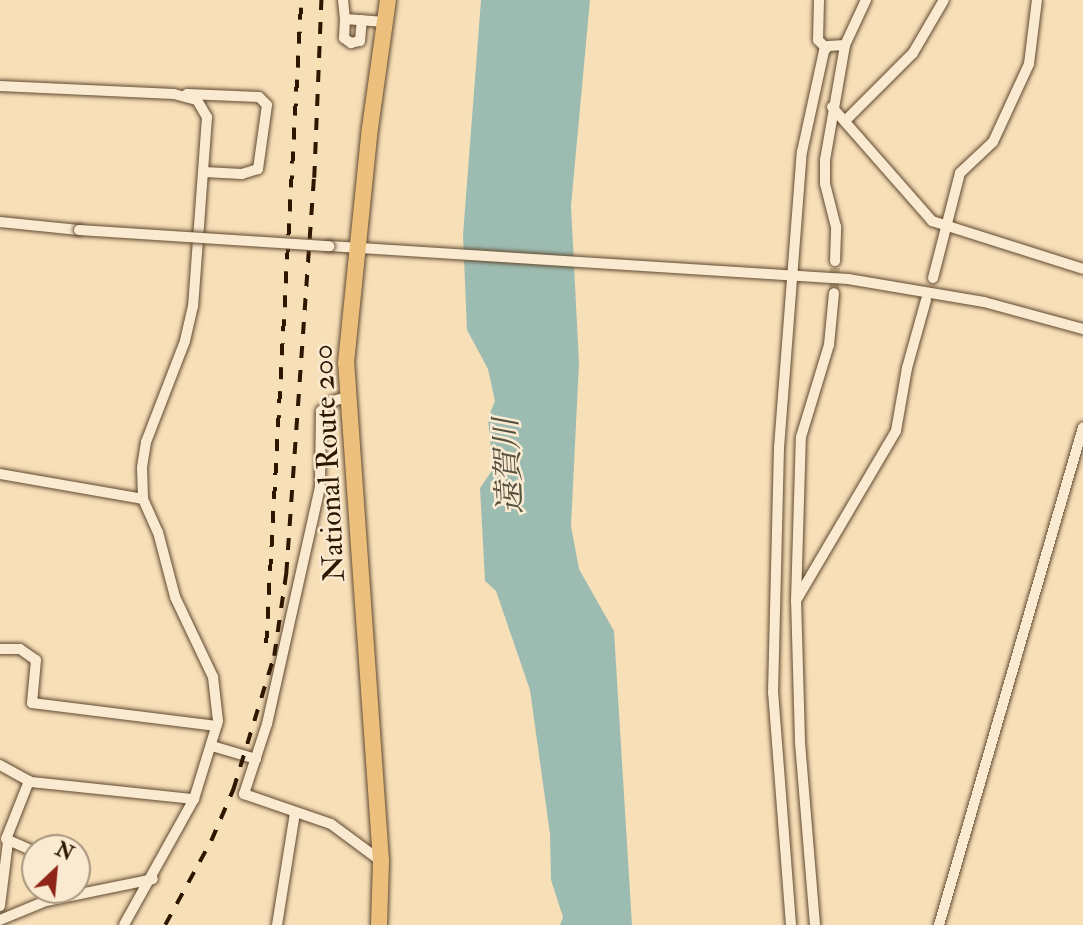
<!DOCTYPE html>
<meta charset="utf-8">
<style>
body{margin:0}
#map{position:relative;width:1083px;height:925px;overflow:hidden;background:#f7dfb8;font-family:"IM FELL Double Pica","Noto Serif JP",serif}
div>[style]{position:absolute}
.water>*{inset:0;background:#9dbcb1}
.minor-tunnel>*{height:10px;margin-top:-5px;transform-origin:0;background:repeating-linear-gradient(90deg,#cfb793 0 10px,transparent 0 15px)}
.roads{filter:drop-shadow(0 0 2px #60492f) drop-shadow(0 0 2px #60492f)}
.minor>*{height:10px;margin:-5px;padding:0 5px;transform-origin:5px;border-radius:5px;background:#faead1}
.highway>*{height:16px;margin:-8px;padding:0 8px;transform-origin:8px;border-radius:8px;background:#ecc07c}
.rail>*{height:3.5px;margin-top:-1.75px;transform-origin:0;background:repeating-linear-gradient(90deg,#2d1701 0 12px,transparent 0 24px)}
.bridges{filter:drop-shadow(0 0 2px #60492f) drop-shadow(0 0 2px #60492f)}
.minor-bridge>*{height:10px;margin:-5px;padding:0 5px;transform-origin:5px;border-radius:5px;background:#faead1}
span{translate:-50% -50%;white-space:nowrap;text-align:center;line-height:1.15;-webkit-text-stroke:5px #faead1;paint-order:stroke}
.street-label{font-size:30px;color:#2d1701}
.water-label{font-size:32px;color:#54513f;font-style:italic}
.north{position:absolute;left:21px;top:834px;width:70px;height:70px;box-sizing:border-box;background:#faead1;border:2px solid #a8967e;border-radius:50%;rotate:26deg;font-size:19px;font-weight:700;line-height:28px;text-align:center;color:#2d1701}
.north::after{content:'';display:block;margin:auto;width:24px;height:32px;background:#8f2418;clip-path:polygon(50% 0,100% 100%,50% 72%,0 100%)}
</style>
<div id="map">
<div class="water">
<div style="clip-path:polygon(481px 0,590px 0,571px 206px,579px 363px,571px 526px,579px 569px,614px 631px,632px 925px,560px 925px,563px 917px,551px 880px,550px 834px,530px 690px,496px 591px,485px 581px,480px 488px,493px 469px,488px 418px,495px 401px,488px 369px,467px 330px,463px 235px)"></div>
</div>
<div class="minor-tunnel">
<div style="left:834px;top:293px;width:32px;rotate:-88deg"></div>
</div>
<div class="roads">
<div class="minor">
<div style="left:343px;top:0;width:19px;rotate:84deg"></div>
<div style="left:345px;top:19px;width:40px;rotate:4.3deg"></div>
<div style="left:819px;top:0;width:40px;rotate:91.4deg"></div>
<div style="left:818px;top:40px;width:11px;rotate:45deg"></div>
<div style="left:345px;top:19px;width:19px;rotate:93deg"></div>
<div style="left:344px;top:38px;width:9px;rotate:36deg"></div>
<div style="left:351px;top:43px;width:9px;rotate:-13deg"></div>
<div style="left:360px;top:41px;width:21px;rotate:-85deg"></div>
<div style="left:0;top:86px;width:174px;rotate:2.6deg"></div>
<div style="left:174px;top:94px;width:24px;rotate:15deg"></div>
<div style="left:197px;top:100px;width:20px;rotate:60deg"></div>
<div style="left:207px;top:117px;width:190px;rotate:94.2deg"></div>
<div style="left:193px;top:306px;width:36px;rotate:103deg"></div>
<div style="left:185px;top:341px;width:108px;rotate:111.1deg"></div>
<div style="left:146px;top:442px;width:26px;rotate:99deg"></div>
<div style="left:142px;top:468px;width:31px;rotate:88deg"></div>
<div style="left:143px;top:499px;width:36px;rotate:66deg"></div>
<div style="left:158px;top:532px;width:67px;rotate:75.3deg"></div>
<div style="left:175px;top:597px;width:89px;rotate:64.6deg"></div>
<div style="left:213px;top:677px;width:44px;rotate:83.5deg"></div>
<div style="left:218px;top:721px;width:82px;rotate:107.1deg"></div>
<div style="left:194px;top:799px;width:144px;rotate:119.1deg"></div>
<div style="left:187px;top:94px;width:72px;rotate:2.4deg"></div>
<div style="left:259px;top:97px;width:11px;rotate:45deg"></div>
<div style="left:267px;top:105px;width:65px;rotate:98deg"></div>
<div style="left:258px;top:169px;width:17px;rotate:163deg"></div>
<div style="left:242px;top:174px;width:38px;rotate:-177deg"></div>
<div style="left:832px;top:107px;width:152px;rotate:48.7deg"></div>
<div style="left:932px;top:221px;width:158px;rotate:17.6deg"></div>
<div style="left:845px;top:121px;width:96px;rotate:-45deg"></div>
<div style="left:913px;top:53px;width:61px;rotate:-59.7deg"></div>
<div style="left:0;top:222px;width:79px;rotate:5.8deg"></div>
<div style="left:329px;top:246px;width:520px;rotate:3.64deg"></div>
<div style="left:848px;top:279px;width:138px;rotate:9.6deg"></div>
<div style="left:984px;top:302px;width:103px;rotate:15.3deg"></div>
<div style="left:835px;top:261px;width:34px;rotate:-88deg"></div>
<div style="left:836px;top:227px;width:44px;rotate:-104.3deg"></div>
<div style="left:825px;top:184px;width:24px;rotate:-90deg"></div>
<div style="left:825px;top:160px;width:117px;rotate:-80.1deg"></div>
<div style="left:845px;top:45px;width:50px;rotate:-65deg"></div>
<div style="left:933px;top:278px;width:108px;rotate:-75.6deg"></div>
<div style="left:960px;top:173px;width:45px;rotate:-43.2deg"></div>
<div style="left:993px;top:142px;width:86px;rotate:-65.2deg"></div>
<div style="left:1029px;top:64px;width:64px;rotate:-82.9deg"></div>
<div style="left:347px;top:397px;width:15px;rotate:164deg"></div>
<div style="left:333px;top:401px;width:16px;rotate:140deg"></div>
<div style="left:321px;top:411px;width:76px;rotate:90.8deg"></div>
<div style="left:320px;top:487px;width:243px;rotate:102.6deg"></div>
<div style="left:267px;top:724px;width:74px;rotate:108.2deg"></div>
<div style="left:244px;top:794px;width:92px;rotate:19deg"></div>
<div style="left:331px;top:824px;width:62px;rotate:36.5deg"></div>
<div style="left:0;top:474px;width:145px;rotate:9.9deg"></div>
<div style="left:797px;top:599px;width:195px;rotate:-59.5deg"></div>
<div style="left:896px;top:431px;width:64px;rotate:-80.1deg"></div>
<div style="left:907px;top:368px;width:71px;rotate:-74.4deg"></div>
<div style="left:0;top:649px;width:20px"></div>
<div style="left:20px;top:649px;width:19px;rotate:35deg"></div>
<div style="left:36px;top:660px;width:43px;rotate:95.3deg"></div>
<div style="left:32px;top:703px;width:186px;rotate:7.1deg"></div>
<div style="left:212px;top:746px;width:46px;rotate:16.5deg"></div>
<div style="left:0;top:765px;width:35px;rotate:29deg"></div>
<div style="left:31px;top:782px;width:164px;rotate:6deg"></div>
<div style="left:29px;top:781px;width:62px;rotate:111.6deg"></div>
<div style="left:6px;top:839px;width:32px;rotate:24deg"></div>
<div style="left:0;top:906px;width:64px;rotate:-82.9deg"></div>
<div style="left:0;top:920px;width:50px;rotate:-22.4deg"></div>
<div style="left:46px;top:901px;width:109px;rotate:-11.6deg"></div>
<div style="left:277px;top:925px;width:113px;rotate:-80.9deg"></div>
<div style="left:791px;top:925px;width:233px;rotate:-94.4deg"></div>
<div style="left:773px;top:693px;width:245px;rotate:-88.6deg"></div>
<div style="left:779px;top:448px;width:297px;rotate:-85.6deg"></div>
<div style="left:802px;top:152px;width:103px;rotate:-77.7deg"></div>
<div style="left:824px;top:51px;width:6px;rotate:-51deg"></div>
<div style="left:828px;top:46px;width:17px;rotate:-3deg"></div>
<div style="left:815px;top:925px;width:185px;rotate:-94.7deg"></div>
<div style="left:800px;top:741px;width:140px;rotate:-91.6deg"></div>
<div style="left:796px;top:601px;width:164px;rotate:-88.3deg"></div>
<div style="left:801px;top:437px;width:96px;rotate:-73.1deg"></div>
<div style="left:829px;top:345px;width:52px;rotate:-84.5deg"></div>
<div style="left:939px;top:925px;width:518px;rotate:-73.87deg"></div>
</div>
<div class="highway">
<div style="left:379px;top:925px;width:64px;rotate:-88.2deg"></div>
<div style="left:381px;top:861px;width:499px;rotate:-94deg"></div>
<div style="left:346px;top:363px;width:236px;rotate:-84.2deg"></div>
<div style="left:370px;top:128px;width:129px;rotate:-82deg"></div>
</div>
</div>
<div class="rail">
<div style="left:266px;top:643px;width:644px;rotate:-86.88deg"></div>
<div style="left:165px;top:925px;width:96px;rotate:-61.3deg"></div>
<div style="left:211px;top:841px;width:56px;rotate:-66.7deg"></div>
<div style="left:233px;top:790px;width:140px;rotate:-73deg"></div>
<div style="left:274px;top:656px;width:83px;rotate:-81.7deg"></div>
<div style="left:286px;top:574px;width:397px;rotate:-86deg"></div>
<div style="left:314px;top:178px;width:178px;rotate:-87.7deg"></div>
</div>
<div class="bridges">
<div class="minor-bridge">
<div style="left:79px;top:230px;width:251px;rotate:3.7deg"></div>
</div>
</div>
<div class="street-label">
<span style="left:329px;top:463px;rotate:-93deg">National Route 200</span>
</div>
<div class="water-label">
<span style="left:509px;top:466px;rotate:-93deg">遠賀川</span>
</div>
<div class="north">N</div>
</div>
